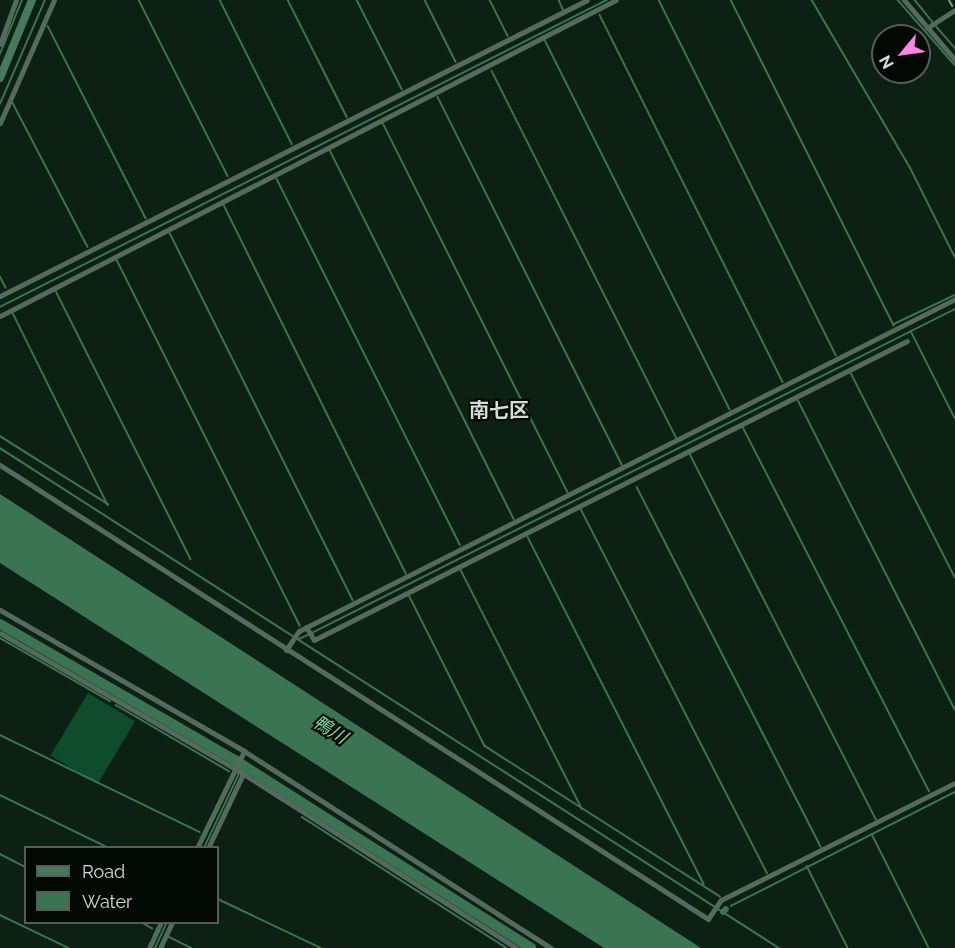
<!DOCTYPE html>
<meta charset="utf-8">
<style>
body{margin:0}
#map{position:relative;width:955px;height:948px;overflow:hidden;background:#0c2014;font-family:Raleway,"Noto Sans JP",sans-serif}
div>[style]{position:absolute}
.green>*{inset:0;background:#0e4c2d;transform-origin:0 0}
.water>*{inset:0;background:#3b7453}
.stream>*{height:1.5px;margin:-0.75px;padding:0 0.75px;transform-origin:0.75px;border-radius:0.75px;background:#3b7453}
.canal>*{height:6px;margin:-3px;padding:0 3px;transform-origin:3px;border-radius:3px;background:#3b7453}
.river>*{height:10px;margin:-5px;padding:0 5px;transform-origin:5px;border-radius:5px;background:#3b7453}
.street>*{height:5px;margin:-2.5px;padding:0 2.5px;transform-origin:2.5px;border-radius:2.5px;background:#546a5c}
.secondary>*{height:8px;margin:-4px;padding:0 4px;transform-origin:4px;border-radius:4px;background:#46795e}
.rail>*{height:1.5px;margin-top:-0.75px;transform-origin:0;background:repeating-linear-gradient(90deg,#89998f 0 8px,transparent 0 16px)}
span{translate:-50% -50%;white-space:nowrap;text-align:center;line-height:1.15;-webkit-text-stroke:4.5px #020804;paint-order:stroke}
.water-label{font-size:18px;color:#84daa6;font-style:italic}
.quarter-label{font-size:20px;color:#d1ded5;font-weight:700}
.legend{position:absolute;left:24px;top:846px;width:195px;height:78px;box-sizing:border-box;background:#020804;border:2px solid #555e58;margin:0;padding:8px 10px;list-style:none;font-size:18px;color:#d1ded5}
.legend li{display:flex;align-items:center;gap:12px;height:30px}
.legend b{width:30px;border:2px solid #555e58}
.north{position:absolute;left:871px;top:24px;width:60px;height:60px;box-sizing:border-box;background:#020804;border:2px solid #555e58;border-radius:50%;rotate:241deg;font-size:16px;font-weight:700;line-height:24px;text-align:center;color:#d1ded5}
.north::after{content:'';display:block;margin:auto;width:21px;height:27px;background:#fd86e2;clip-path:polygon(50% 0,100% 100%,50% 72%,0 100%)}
</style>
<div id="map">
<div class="green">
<div style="left:88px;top:693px;width:55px;height:73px;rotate:31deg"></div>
</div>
<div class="water">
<div style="clip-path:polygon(0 494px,701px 948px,604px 948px,0 563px)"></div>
</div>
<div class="stream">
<div style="left:139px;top:0;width:197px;rotate:63.2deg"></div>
<div style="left:220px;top:0;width:161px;rotate:63.4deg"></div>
<div style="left:288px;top:0;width:131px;rotate:63.2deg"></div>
<div style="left:357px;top:0;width:100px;rotate:63.2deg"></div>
<div style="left:425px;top:0;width:69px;rotate:63.4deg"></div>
<div style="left:490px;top:0;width:40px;rotate:63.4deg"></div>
<div style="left:559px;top:0;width:10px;rotate:66deg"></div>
<div style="left:659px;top:0;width:397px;rotate:63.5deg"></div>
<div style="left:731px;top:0;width:364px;rotate:63.4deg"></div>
<div style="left:812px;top:0;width:194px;rotate:59.6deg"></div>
<div style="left:910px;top:167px;width:101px;rotate:63.4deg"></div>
<div style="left:898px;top:0;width:86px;rotate:48.8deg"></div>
<div style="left:915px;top:0;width:28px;rotate:51deg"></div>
<div style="left:600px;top:15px;width:410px;rotate:63.5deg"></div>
<div style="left:48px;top:26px;width:216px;rotate:63deg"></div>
<div style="left:936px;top:26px;width:29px;rotate:49deg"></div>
<div style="left:545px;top:40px;width:413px;rotate:63.4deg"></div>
<div style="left:0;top:54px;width:58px;rotate:-67.8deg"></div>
<div style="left:492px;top:71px;width:410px;rotate:63.3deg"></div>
<div style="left:438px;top:97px;width:411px;rotate:63.4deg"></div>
<div style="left:13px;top:103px;width:162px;rotate:62.5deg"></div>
<div style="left:0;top:104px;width:113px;rotate:-66.6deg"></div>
<div style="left:383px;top:123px;width:413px;rotate:63.4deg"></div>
<div style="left:330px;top:150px;width:412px;rotate:63.5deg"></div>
<div style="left:277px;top:179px;width:409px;rotate:63.4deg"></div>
<div style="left:224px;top:205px;width:411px;rotate:63.7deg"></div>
<div style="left:170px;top:233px;width:410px;rotate:63.5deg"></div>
<div style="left:117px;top:260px;width:409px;rotate:63.4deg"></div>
<div style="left:0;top:276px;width:13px;rotate:63deg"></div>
<div style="left:56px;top:291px;width:300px;rotate:63.3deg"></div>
<div style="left:0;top:307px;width:680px;rotate:-26.83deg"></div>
<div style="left:13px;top:313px;width:214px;rotate:63.7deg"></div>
<div style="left:894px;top:324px;width:68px;rotate:-25.4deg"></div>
<div style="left:911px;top:331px;width:97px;rotate:63.2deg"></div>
<div style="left:851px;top:373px;width:229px;rotate:63deg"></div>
<div style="left:798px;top:400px;width:347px;rotate:63.1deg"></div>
<div style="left:743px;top:427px;width:409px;rotate:62.9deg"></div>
<div style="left:0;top:436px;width:128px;rotate:32.2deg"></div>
<div style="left:0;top:448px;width:926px;rotate:32.69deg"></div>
<div style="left:690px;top:454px;width:410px;rotate:63deg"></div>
<div style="left:637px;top:487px;width:404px;rotate:62.9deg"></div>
<div style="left:581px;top:509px;width:409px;rotate:62.9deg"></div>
<div style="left:528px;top:537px;width:389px;rotate:63.1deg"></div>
<div style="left:461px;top:570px;width:268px;rotate:63.1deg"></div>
<div style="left:409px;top:595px;width:169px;rotate:63.3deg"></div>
<div style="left:485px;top:746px;width:279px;rotate:32.6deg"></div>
<div style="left:312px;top:633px;width:720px;rotate:-26.74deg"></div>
<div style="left:0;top:638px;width:127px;rotate:29.8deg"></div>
<div style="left:299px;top:639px;width:10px;rotate:-24deg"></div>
<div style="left:116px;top:705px;width:131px;rotate:30.3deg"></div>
<div style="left:0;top:735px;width:222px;rotate:25.9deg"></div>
<div style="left:0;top:795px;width:121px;rotate:25.9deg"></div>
<div style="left:302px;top:817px;width:243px;rotate:32.6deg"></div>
<div style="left:872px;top:834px;width:127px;rotate:63.4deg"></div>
<div style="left:204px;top:848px;width:92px;rotate:-64.8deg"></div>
<div style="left:0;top:854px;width:29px;rotate:27deg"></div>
<div style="left:807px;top:866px;width:92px;rotate:63.4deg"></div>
<div style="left:218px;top:899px;width:114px;rotate:25.4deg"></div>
<div style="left:731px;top:906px;width:251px;rotate:-27deg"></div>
<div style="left:0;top:915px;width:76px;rotate:25.6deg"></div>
<div style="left:141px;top:922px;width:13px;rotate:29deg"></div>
<div style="left:169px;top:937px;width:25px;rotate:26deg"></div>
<div style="left:155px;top:948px;width:29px;rotate:-65deg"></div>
</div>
<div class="canal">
<div style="left:723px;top:912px;width:4px;rotate:-45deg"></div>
</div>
<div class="river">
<div style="left:0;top:624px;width:272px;rotate:30.1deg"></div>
<div style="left:235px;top:760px;width:351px;rotate:32.4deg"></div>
</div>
<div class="street">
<div style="left:904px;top:0;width:79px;rotate:49.6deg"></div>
<div style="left:927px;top:28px;width:33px;rotate:-33deg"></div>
<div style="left:0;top:44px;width:47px;rotate:-70deg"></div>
<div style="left:0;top:123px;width:134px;rotate:-66.3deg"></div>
<div style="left:0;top:296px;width:657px;rotate:-26.76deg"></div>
<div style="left:0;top:316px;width:692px;rotate:-27.16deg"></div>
<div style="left:0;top:465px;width:841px;rotate:32.67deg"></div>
<div style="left:708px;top:919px;width:23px;rotate:-56deg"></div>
<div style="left:721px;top:900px;width:262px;rotate:-26.6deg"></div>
<div style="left:0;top:610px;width:282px;rotate:30deg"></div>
<div style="left:244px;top:751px;width:365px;rotate:32.7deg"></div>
<div style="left:306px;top:627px;width:15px;rotate:58deg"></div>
<div style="left:314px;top:640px;width:664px;rotate:-26.76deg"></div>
<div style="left:0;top:633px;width:280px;rotate:30deg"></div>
<div style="left:242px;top:773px;width:326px;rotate:32.5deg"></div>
<div style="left:286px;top:650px;width:23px;rotate:-56deg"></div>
<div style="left:299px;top:631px;width:735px;rotate:-26.84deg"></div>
<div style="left:197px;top:848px;width:108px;rotate:-64.1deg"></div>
<div style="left:208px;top:848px;width:82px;rotate:-64.7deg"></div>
<div style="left:149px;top:948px;width:29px;rotate:-65deg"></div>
<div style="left:160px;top:948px;width:29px;rotate:-65deg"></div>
</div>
<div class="secondary">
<div style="left:0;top:78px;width:84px;rotate:-67.7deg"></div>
</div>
<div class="rail">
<div style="left:949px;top:0;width:13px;rotate:61deg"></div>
</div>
<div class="water-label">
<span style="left:330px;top:730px;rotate:32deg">鴨川</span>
</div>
<div class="quarter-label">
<span style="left:499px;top:410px">南七区</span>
</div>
<ul class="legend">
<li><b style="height:8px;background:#46795e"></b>Road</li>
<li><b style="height:16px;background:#3b7453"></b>Water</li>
</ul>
<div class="north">N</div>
</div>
